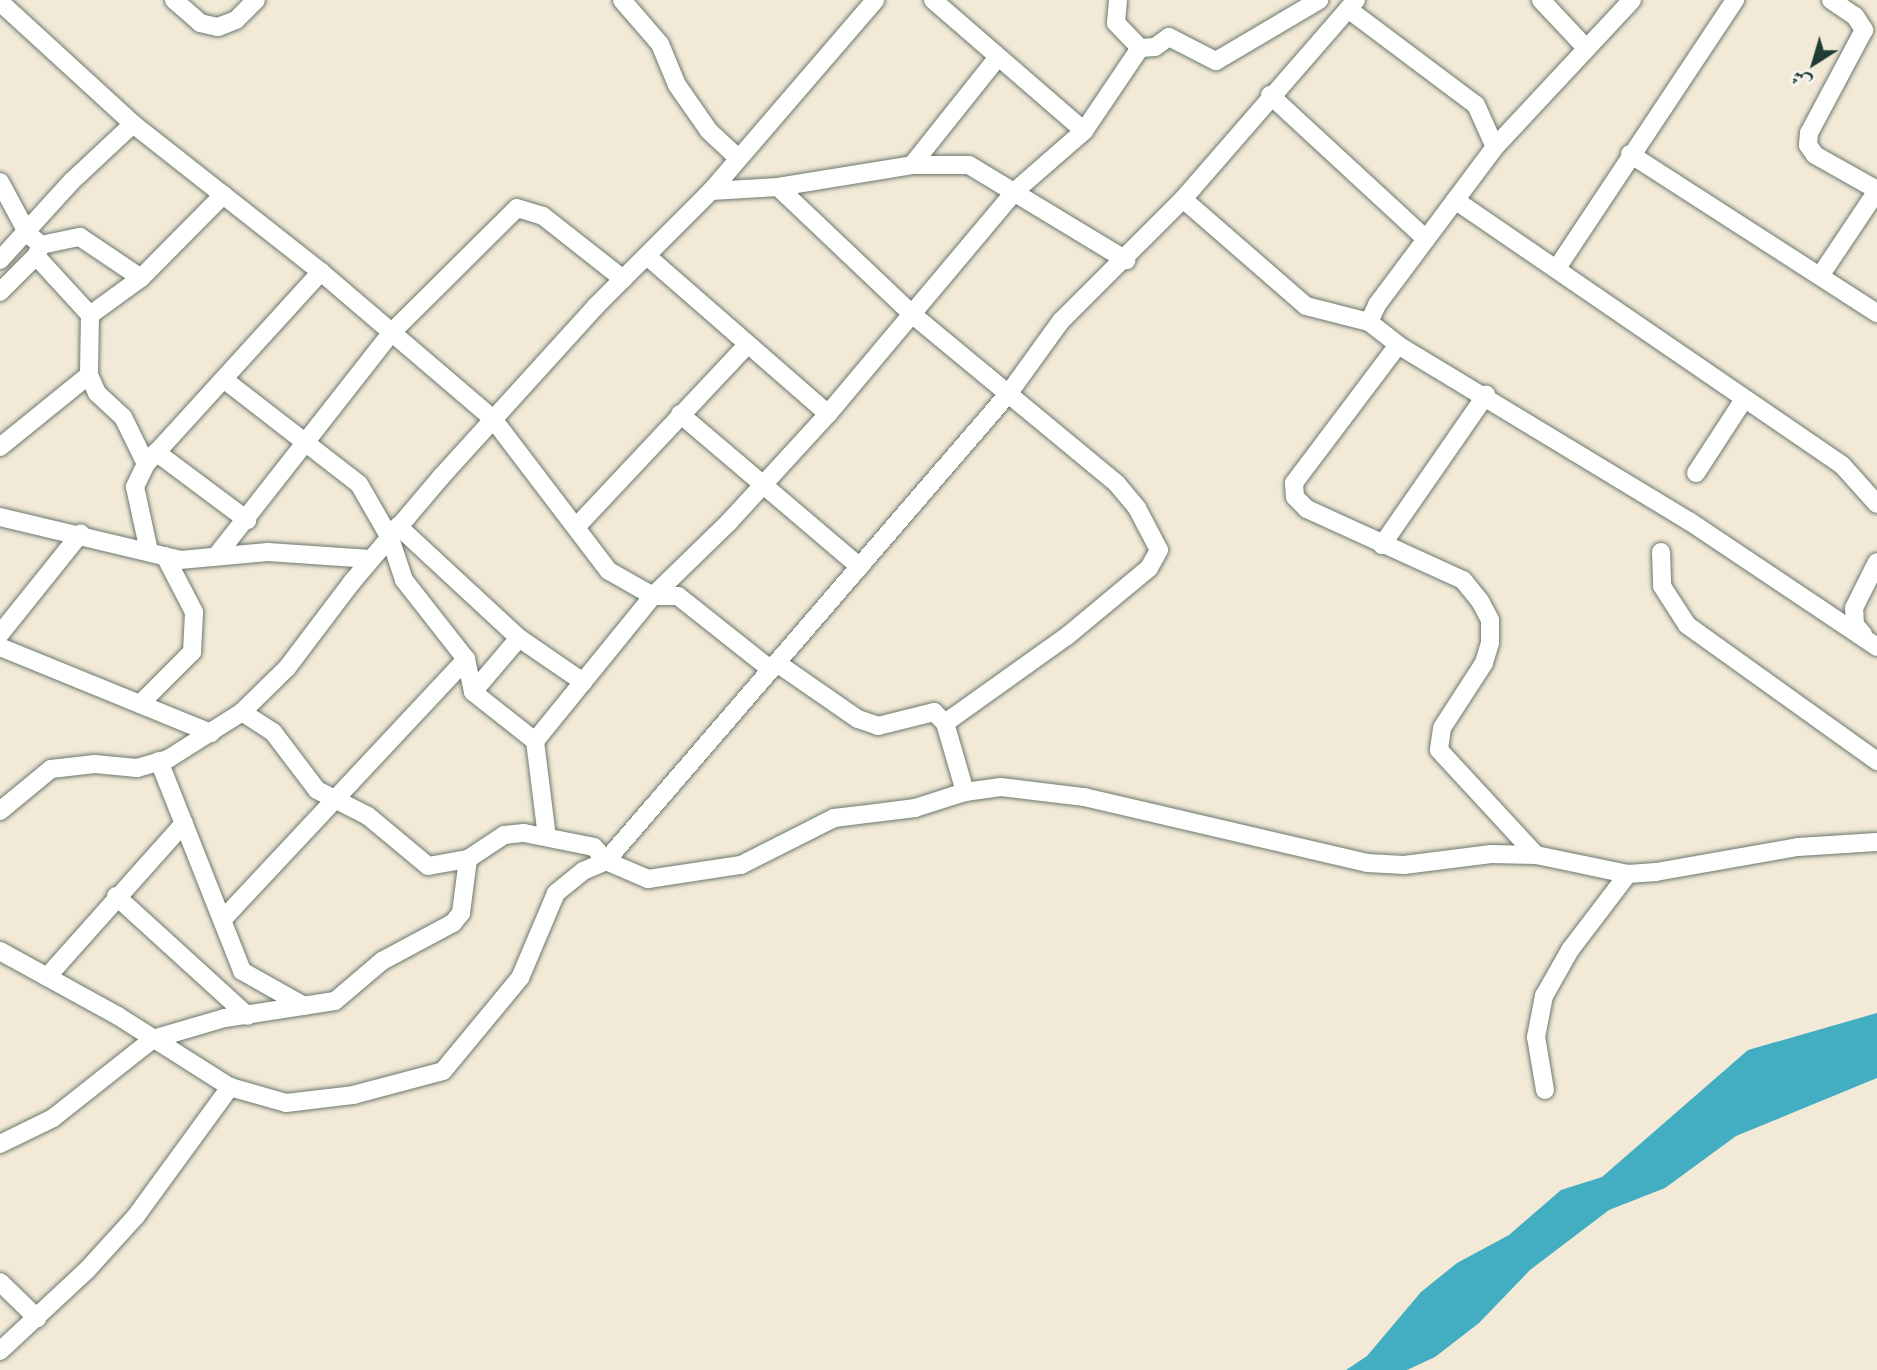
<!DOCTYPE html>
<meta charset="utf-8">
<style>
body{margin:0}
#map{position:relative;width:1877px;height:1370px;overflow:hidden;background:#f3e9d7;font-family:"IM FELL Double Pica",Amiri,serif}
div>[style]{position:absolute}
.water>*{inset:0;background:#43adc2}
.roads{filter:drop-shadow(0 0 2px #69796d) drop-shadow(0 0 2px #69796d)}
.minor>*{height:18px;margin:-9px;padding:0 9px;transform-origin:9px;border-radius:9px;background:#fff}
span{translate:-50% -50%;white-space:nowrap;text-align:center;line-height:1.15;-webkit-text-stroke:5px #f6f6f2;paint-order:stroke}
.north{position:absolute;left:1779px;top:28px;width:70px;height:70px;-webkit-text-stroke:5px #f6f6f2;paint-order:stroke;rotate:217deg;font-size:19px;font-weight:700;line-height:28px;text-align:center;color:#1f3d34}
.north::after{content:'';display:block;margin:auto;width:24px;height:32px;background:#1f3d34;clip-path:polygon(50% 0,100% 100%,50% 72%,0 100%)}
</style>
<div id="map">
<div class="water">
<div style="clip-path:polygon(1877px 1013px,1877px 1078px,1736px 1136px,1665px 1188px,1609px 1210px,1530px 1270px,1479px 1323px,1435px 1357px,1407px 1370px,1346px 1370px,1367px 1356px,1421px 1292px,1457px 1263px,1509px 1235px,1561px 1190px,1602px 1177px,1748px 1050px)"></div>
</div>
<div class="roads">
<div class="minor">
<div style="left:174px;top:0;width:35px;rotate:41deg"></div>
<div style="left:200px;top:23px;width:18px;rotate:13deg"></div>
<div style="left:218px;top:27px;width:19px;rotate:-21deg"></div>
<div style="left:236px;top:20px;width:28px;rotate:-45deg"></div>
<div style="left:622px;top:0;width:58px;rotate:49.2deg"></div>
<div style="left:660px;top:44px;width:44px;rotate:67.5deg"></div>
<div style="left:677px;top:85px;width:56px;rotate:55.2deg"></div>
<div style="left:709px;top:131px;width:38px;rotate:43deg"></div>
<div style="left:933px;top:0;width:200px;rotate:40.9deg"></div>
<div style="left:1118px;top:0;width:23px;rotate:95deg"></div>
<div style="left:1116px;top:23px;width:35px;rotate:46deg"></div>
<div style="left:1140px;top:48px;width:15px;rotate:-4deg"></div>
<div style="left:1155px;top:47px;width:17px;rotate:-36deg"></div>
<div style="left:1169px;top:37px;width:53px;rotate:27.1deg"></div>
<div style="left:1216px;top:61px;width:120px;rotate:-30.6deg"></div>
<div style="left:1541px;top:0;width:66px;rotate:46.8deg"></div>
<div style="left:1632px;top:0;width:201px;rotate:133deg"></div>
<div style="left:1495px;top:147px;width:197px;rotate:126.8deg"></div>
<div style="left:1377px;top:305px;width:19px;rotate:115deg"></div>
<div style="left:1369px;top:322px;width:37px;rotate:38deg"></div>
<div style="left:1398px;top:345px;width:340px;rotate:31.2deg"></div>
<div style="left:1689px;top:521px;width:226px;rotate:33.8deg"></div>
<div style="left:1831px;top:0;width:29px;rotate:34deg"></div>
<div style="left:1855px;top:16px;width:17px;rotate:57deg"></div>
<div style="left:1864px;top:30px;width:117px;rotate:118.1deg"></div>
<div style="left:1809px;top:133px;width:12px;rotate:95deg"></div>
<div style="left:1808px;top:145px;width:12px;rotate:55deg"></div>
<div style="left:1815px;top:155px;width:71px;rotate:29.4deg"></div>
<div style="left:0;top:2px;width:180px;rotate:42.5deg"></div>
<div style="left:133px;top:124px;width:239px;rotate:38.2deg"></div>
<div style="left:321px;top:272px;width:226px;rotate:40.5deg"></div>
<div style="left:493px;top:419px;width:191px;rotate:52.7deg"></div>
<div style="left:609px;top:571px;width:51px;rotate:29.6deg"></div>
<div style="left:653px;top:596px;width:25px"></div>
<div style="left:678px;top:596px;width:117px;rotate:38.4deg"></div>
<div style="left:1348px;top:9px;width:160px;rotate:36.9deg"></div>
<div style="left:1476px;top:105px;width:46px;rotate:65.7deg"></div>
<div style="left:1270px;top:95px;width:212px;rotate:42.7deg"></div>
<div style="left:1630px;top:154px;width:294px;rotate:32.8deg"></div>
<div style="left:912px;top:165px;width:137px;rotate:-51.5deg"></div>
<div style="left:0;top:182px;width:59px;rotate:61.7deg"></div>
<div style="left:28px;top:234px;width:17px;rotate:40deg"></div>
<div style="left:41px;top:245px;width:12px;rotate:114deg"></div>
<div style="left:36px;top:256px;width:80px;rotate:47.5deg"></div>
<div style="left:90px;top:315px;width:60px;rotate:91deg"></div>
<div style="left:89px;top:375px;width:20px;rotate:66deg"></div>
<div style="left:97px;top:393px;width:35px;rotate:43deg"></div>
<div style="left:123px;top:417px;width:52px;rotate:63.9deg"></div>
<div style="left:146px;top:464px;width:25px;rotate:116deg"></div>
<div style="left:135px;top:487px;width:66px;rotate:77.7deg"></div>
<div style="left:778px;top:187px;width:186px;rotate:43.5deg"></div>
<div style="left:913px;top:315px;width:265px;rotate:39.6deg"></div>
<div style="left:1117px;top:484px;width:31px;rotate:50deg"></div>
<div style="left:1137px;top:508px;width:47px;rotate:62.4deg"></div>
<div style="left:1159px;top:550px;width:21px;rotate:119deg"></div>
<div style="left:1149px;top:568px;width:107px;rotate:140.3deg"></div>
<div style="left:1067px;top:636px;width:150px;rotate:144.5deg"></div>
<div style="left:711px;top:191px;width:67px;rotate:-3.4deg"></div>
<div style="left:778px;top:187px;width:136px;rotate:-9.3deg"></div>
<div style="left:912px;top:165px;width:57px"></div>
<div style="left:969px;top:165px;width:184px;rotate:31.2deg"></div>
<div style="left:1183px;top:199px;width:163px;rotate:41deg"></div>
<div style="left:1306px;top:306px;width:65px;rotate:14.3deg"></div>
<div style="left:1455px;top:200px;width:469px;rotate:34.4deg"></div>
<div style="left:1842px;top:465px;width:52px;rotate:48.1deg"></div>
<div style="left:41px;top:245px;width:40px;rotate:-12deg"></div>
<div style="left:80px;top:237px;width:73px;rotate:33.9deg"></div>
<div style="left:647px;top:256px;width:240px;rotate:41.1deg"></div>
<div style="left:0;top:260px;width:107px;rotate:-47.7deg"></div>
<div style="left:72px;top:181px;width:83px;rotate:-43.1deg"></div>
<div style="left:1557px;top:268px;width:322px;rotate:-56.4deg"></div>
<div style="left:1820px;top:276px;width:102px;rotate:-56.2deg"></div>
<div style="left:0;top:292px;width:51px;rotate:-45deg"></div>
<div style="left:90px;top:315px;width:63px;rotate:-36deg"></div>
<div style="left:141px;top:278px;width:117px;rotate:-45.3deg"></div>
<div style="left:1398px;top:345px;width:173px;rotate:127deg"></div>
<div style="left:1294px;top:483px;width:14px;rotate:86deg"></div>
<div style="left:1295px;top:497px;width:17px;rotate:45deg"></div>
<div style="left:1307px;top:509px;width:171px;rotate:24.5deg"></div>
<div style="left:1463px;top:580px;width:27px;rotate:51deg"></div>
<div style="left:1480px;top:601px;width:21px;rotate:62deg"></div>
<div style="left:1490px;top:620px;width:23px;rotate:90deg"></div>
<div style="left:1490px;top:643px;width:21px;rotate:107deg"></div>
<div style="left:1484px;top:663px;width:77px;rotate:122.9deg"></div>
<div style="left:1442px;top:728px;width:22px;rotate:98deg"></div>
<div style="left:1439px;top:750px;width:143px;rotate:47.3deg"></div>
<div style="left:226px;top:381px;width:168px;rotate:37.8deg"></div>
<div style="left:359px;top:484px;width:62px;rotate:60.1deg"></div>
<div style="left:390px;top:538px;width:44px;rotate:71.6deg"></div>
<div style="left:404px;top:580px;width:100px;rotate:51.9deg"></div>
<div style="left:466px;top:659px;width:34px;rotate:78deg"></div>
<div style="left:473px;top:692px;width:79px;rotate:38.3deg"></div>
<div style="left:535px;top:741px;width:97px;rotate:82.9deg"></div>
<div style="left:680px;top:414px;width:236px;rotate:40.4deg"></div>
<div style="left:0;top:447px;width:114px;rotate:-39deg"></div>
<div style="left:156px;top:452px;width:114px;rotate:36.8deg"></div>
<div style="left:146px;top:464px;width:260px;rotate:-47.7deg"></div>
<div style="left:1696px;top:473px;width:86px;rotate:-56.9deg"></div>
<div style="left:0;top:517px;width:185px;rotate:13.4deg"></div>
<div style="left:180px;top:560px;width:88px;rotate:-5.2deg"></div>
<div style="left:268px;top:552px;width:103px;rotate:3.9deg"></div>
<div style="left:578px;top:525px;width:248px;rotate:-46.8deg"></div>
<div style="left:398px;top:526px;width:165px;rotate:42.8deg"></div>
<div style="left:519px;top:638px;width:78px;rotate:34.5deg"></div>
<div style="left:1382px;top:545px;width:183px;rotate:-55.3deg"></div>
<div style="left:1661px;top:552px;width:34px;rotate:88deg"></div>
<div style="left:1662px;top:586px;width:46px;rotate:57.3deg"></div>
<div style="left:1687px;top:625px;width:234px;rotate:35.6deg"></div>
<div style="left:217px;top:555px;width:282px;rotate:-51.9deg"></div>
<div style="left:391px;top:333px;width:177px;rotate:-44.8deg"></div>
<div style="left:517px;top:208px;width:27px;rotate:17deg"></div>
<div style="left:543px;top:216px;width:102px;rotate:38.2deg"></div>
<div style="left:0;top:634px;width:129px;rotate:-51.3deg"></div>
<div style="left:1863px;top:634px;width:12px;rotate:-132deg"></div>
<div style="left:1855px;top:625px;width:17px;rotate:-93deg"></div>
<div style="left:1854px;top:608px;width:51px;rotate:-63.4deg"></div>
<div style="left:0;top:647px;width:228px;rotate:22.2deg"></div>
<div style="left:777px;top:663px;width:98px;rotate:34.7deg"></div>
<div style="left:858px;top:719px;width:21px;rotate:19deg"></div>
<div style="left:878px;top:726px;width:58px;rotate:-14deg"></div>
<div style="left:934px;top:712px;width:16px;rotate:45deg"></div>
<div style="left:945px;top:723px;width:72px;rotate:73.8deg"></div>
<div style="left:473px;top:692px;width:71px;rotate:-49.6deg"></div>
<div style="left:140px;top:704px;width:74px;rotate:-45deg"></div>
<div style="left:192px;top:652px;width:40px;rotate:-87.1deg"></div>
<div style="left:194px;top:612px;width:63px;rotate:-117.4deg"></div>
<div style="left:242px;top:712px;width:37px;rotate:33deg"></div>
<div style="left:273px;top:732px;width:73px;rotate:52.8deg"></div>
<div style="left:317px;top:790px;width:57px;rotate:27deg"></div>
<div style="left:368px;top:816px;width:78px;rotate:39.8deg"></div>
<div style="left:428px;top:866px;width:41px;rotate:-9.9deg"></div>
<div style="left:468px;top:859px;width:43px;rotate:-33.7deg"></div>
<div style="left:504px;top:835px;width:20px;rotate:-6deg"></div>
<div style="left:524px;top:833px;width:71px;rotate:11.3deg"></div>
<div style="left:594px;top:847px;width:18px;rotate:49deg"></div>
<div style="left:606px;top:861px;width:46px;rotate:23.2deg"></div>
<div style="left:648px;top:879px;width:94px;rotate:-8.6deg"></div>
<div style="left:741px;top:865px;width:104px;rotate:-26.8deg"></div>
<div style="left:834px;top:818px;width:82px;rotate:-7deg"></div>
<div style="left:915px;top:808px;width:52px;rotate:-17.7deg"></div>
<div style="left:965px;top:792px;width:36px;rotate:-8deg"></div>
<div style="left:1001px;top:787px;width:84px;rotate:6.9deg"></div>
<div style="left:1084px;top:797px;width:291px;rotate:13.1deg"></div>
<div style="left:1367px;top:863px;width:37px;rotate:3deg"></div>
<div style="left:1404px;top:865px;width:88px;rotate:-7.2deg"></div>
<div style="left:1491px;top:854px;width:45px;rotate:1.3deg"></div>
<div style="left:1536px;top:855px;width:94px;rotate:11.7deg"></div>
<div style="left:1628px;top:874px;width:28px;rotate:-4deg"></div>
<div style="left:1656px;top:872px;width:144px;rotate:-10deg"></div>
<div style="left:1798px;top:847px;width:79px;rotate:-3.6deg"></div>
<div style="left:535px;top:741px;width:187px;rotate:-50.9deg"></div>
<div style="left:653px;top:596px;width:106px;rotate:-44.2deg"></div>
<div style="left:729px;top:522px;width:147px;rotate:-47.5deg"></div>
<div style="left:828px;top:414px;width:290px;rotate:-50deg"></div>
<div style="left:1014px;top:192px;width:93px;rotate:-41.1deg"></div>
<div style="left:1084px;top:131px;width:100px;rotate:-56deg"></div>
<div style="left:159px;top:761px;width:226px;rotate:68.4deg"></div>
<div style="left:242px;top:971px;width:71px;rotate:29.4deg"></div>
<div style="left:0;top:811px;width:66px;rotate:-39.5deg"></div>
<div style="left:51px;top:769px;width:44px;rotate:-6.5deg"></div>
<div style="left:95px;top:764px;width:42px;rotate:5.4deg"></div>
<div style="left:137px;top:768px;width:32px;rotate:-16deg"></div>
<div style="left:168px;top:759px;width:88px;rotate:-32.4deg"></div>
<div style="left:242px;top:712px;width:63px;rotate:-44.4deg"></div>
<div style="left:287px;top:668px;width:108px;rotate:-52.9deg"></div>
<div style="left:352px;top:582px;width:138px;rotate:-49.7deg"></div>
<div style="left:441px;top:477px;width:229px;rotate:-47.8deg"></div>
<div style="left:595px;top:307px;width:164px;rotate:-45deg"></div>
<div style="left:711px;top:191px;width:252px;rotate:-49.3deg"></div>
<div style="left:116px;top:896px;width:178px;rotate:42.3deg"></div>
<div style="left:223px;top:919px;width:356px;rotate:-46.9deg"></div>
<div style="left:0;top:951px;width:135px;rotate:28.8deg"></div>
<div style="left:118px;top:1016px;width:133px;rotate:32.4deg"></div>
<div style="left:230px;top:1087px;width:58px;rotate:15.9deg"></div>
<div style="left:286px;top:1103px;width:67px;rotate:-6.8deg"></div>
<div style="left:353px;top:1095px;width:93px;rotate:-14.9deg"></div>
<div style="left:443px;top:1071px;width:121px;rotate:-50.4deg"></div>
<div style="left:520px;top:978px;width:92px;rotate:-67deg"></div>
<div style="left:556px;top:893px;width:35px;rotate:-39deg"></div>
<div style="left:583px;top:871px;width:25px;rotate:-23deg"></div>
<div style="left:606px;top:861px;width:618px;rotate:-49.27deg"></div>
<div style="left:1009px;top:393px;width:89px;rotate:-54.2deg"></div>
<div style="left:1061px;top:321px;width:173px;rotate:-45deg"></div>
<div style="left:1183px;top:199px;width:264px;rotate:-49deg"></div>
<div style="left:47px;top:977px;width:206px;rotate:-48.3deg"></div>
<div style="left:1545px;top:1090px;width:54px;rotate:-99.6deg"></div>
<div style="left:1536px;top:1037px;width:42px;rotate:-79deg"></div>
<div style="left:1544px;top:996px;width:53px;rotate:-60.5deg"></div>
<div style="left:1570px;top:950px;width:96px;rotate:-52.7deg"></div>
<div style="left:0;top:1144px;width:59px;rotate:-26.1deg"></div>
<div style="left:53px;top:1118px;width:127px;rotate:-38.3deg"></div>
<div style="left:153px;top:1039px;width:75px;rotate:-16.3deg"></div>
<div style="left:225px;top:1018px;width:111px;rotate:-8.8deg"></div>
<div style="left:335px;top:1001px;width:62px;rotate:-40.4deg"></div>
<div style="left:382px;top:961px;width:81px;rotate:-28.2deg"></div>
<div style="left:453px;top:923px;width:13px;rotate:-51deg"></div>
<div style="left:461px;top:913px;width:54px;rotate:-82.6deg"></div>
<div style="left:0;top:1282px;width:52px;rotate:44.2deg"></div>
<div style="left:0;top:1351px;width:119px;rotate:-43deg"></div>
<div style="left:87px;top:1270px;width:73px;rotate:-47.8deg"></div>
<div style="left:136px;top:1216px;width:160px;rotate:-53.9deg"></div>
</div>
</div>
<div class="north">ش</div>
</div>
